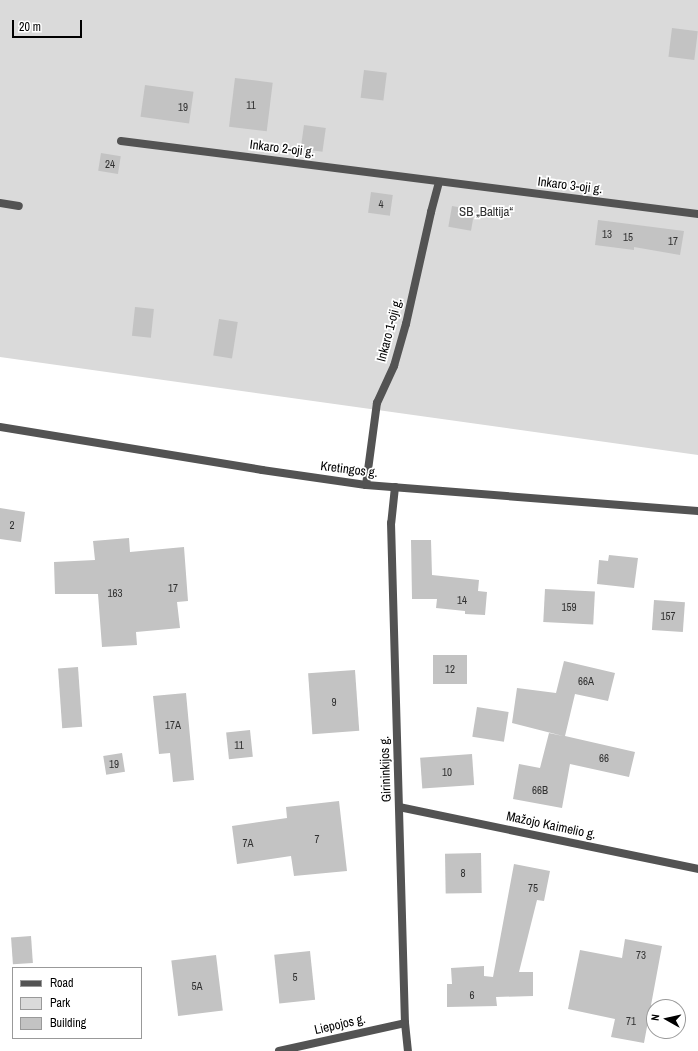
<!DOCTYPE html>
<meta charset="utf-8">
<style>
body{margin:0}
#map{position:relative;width:698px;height:1051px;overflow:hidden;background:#fff;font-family:"Archivo Narrow",sans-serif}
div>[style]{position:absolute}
.green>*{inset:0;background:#dadada}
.building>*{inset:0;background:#c3c3c3;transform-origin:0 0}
.minor>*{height:8px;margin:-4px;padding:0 4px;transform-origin:4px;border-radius:4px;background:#535353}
span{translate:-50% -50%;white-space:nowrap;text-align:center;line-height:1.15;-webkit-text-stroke:3.5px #fff;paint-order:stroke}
.number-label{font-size:11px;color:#313131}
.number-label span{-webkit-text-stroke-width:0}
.street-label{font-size:13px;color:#000}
.park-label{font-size:13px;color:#313131}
.legend{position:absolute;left:12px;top:967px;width:130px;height:72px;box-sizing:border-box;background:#fff;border:1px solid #999;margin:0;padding:5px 7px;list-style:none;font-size:12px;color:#000}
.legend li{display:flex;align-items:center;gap:8px;height:20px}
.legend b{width:20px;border:1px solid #999}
.north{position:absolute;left:646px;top:999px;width:40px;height:40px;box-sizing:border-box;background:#fff;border:1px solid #999;border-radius:50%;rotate:278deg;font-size:11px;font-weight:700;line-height:16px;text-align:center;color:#000}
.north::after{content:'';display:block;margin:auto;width:14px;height:18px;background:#000;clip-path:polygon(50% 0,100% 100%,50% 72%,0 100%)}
.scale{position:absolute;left:12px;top:20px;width:70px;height:18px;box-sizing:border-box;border:2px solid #000;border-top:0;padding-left:5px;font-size:12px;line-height:14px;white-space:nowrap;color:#000;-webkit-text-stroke:3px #fff;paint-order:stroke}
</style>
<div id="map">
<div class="green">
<div style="clip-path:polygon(0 0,698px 0,698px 455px,0 357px)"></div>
</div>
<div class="building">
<div style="left:672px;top:28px;width:26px;height:29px;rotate:7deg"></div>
<div style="left:364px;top:70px;width:23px;height:28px;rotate:7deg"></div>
<div style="left:235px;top:78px;width:38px;height:49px;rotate:7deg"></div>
<div style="left:145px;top:85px;width:49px;height:32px;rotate:8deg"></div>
<div style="left:304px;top:125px;width:22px;height:24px;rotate:8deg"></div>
<div style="left:101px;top:153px;width:20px;height:18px;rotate:9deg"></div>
<div style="left:371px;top:192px;width:22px;height:21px;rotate:8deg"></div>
<div style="left:452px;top:206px;width:23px;height:21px;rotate:10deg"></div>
<div style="clip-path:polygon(598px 220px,684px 231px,680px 255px,634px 247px,634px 250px,595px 245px)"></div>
<div style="left:135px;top:307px;width:19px;height:29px;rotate:6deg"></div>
<div style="left:219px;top:319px;width:19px;height:37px;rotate:9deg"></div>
<div style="clip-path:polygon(0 508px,25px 512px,21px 542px,0 539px)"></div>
<div style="clip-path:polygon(129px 538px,130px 552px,184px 547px,188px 601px,177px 602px,180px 628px,136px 632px,137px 645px,102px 647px,98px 594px,55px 594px,54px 562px,95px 560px,93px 541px)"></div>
<div style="clip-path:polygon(411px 540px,431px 540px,432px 575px,479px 580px,478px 591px,487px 592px,485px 615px,465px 614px,465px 611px,436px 608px,437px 599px,412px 599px)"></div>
<div style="clip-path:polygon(609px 555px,638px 558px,634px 588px,597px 584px,599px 560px,608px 561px)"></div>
<div style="left:545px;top:589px;width:50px;height:33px;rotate:3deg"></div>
<div style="left:654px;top:600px;width:31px;height:30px;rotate:4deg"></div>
<div style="left:433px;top:655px;width:34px;height:29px"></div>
<div style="clip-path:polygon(564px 661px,615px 673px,608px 701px,575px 694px,565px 736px,635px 752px,629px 777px,570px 764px,562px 808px,513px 799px,519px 764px,540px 768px,549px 733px,563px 736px,512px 723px,517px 688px,556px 693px)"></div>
<div style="left:78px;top:667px;width:60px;height:20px;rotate:86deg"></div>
<div style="left:355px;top:670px;width:61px;height:47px;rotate:86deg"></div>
<div style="clip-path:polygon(186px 693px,194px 780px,173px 782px,170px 753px,159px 754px,153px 696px)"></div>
<div style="left:477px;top:707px;width:32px;height:30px;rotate:9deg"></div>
<div style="left:250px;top:730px;width:27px;height:24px;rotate:84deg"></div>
<div style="left:122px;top:753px;width:19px;height:19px;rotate:81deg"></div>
<div style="left:472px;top:754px;width:31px;height:52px;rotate:86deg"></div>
<div style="clip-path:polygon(339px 801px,347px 871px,294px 876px,291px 856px,237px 864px,232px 826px,287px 818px,286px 807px)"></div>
<div style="left:481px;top:853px;width:40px;height:36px;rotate:89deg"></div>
<div style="clip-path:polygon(514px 864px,550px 871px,544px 901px,537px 900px,519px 972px,533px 972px,533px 996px,496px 997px,497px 1006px,447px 1007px,447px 984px,452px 984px,451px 968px,484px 966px,484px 976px,493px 977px)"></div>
<div style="left:31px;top:936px;width:27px;height:20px;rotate:86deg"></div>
<div style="clip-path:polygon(625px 939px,662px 946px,644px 1043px,611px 1037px,615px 1019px,568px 1009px,580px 950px,622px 958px)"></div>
<div style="left:310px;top:951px;width:49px;height:36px;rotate:84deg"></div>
<div style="left:216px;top:955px;width:56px;height:45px;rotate:83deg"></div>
</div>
<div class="minor">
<div style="left:121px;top:141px;width:582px;rotate:7.21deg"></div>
<div style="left:0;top:203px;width:19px;rotate:9deg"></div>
<div style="left:0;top:427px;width:266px;rotate:9.3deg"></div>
<div style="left:262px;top:470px;width:105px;rotate:8.2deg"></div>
<div style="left:366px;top:485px;width:333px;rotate:4.5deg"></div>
<div style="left:366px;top:485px;width:83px;rotate:-82.4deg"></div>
<div style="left:377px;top:403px;width:41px;rotate:-65.3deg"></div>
<div style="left:394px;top:366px;width:44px;rotate:-74.1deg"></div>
<div style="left:406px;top:324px;width:115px;rotate:-77.4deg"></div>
<div style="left:431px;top:212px;width:31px;rotate:-75deg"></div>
<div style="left:395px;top:487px;width:36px;rotate:96deg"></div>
<div style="left:391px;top:523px;width:500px;rotate:88.4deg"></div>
<div style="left:405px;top:1023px;width:28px;rotate:84deg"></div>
<div style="left:399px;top:807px;width:305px;rotate:11.7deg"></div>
<div style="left:279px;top:1051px;width:129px;rotate:-12.5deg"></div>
</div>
<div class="number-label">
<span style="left:251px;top:105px">11</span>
<span style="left:183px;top:107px">19</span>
<span style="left:110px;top:164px">24</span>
<span style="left:381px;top:204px">4</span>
<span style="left:607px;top:234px">13</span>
<span style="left:628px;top:237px">15</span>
<span style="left:673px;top:241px">17</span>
<span style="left:12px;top:525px">2</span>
<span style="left:173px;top:588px">17</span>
<span style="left:115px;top:593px">163</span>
<span style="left:462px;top:600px">14</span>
<span style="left:569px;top:607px">159</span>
<span style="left:668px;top:616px">157</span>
<span style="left:450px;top:669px">12</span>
<span style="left:586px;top:681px">66A</span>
<span style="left:334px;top:702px">9</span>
<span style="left:173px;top:725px">17A</span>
<span style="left:239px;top:745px">11</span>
<span style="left:604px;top:758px">66</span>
<span style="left:114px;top:764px">19</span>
<span style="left:447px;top:772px">10</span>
<span style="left:540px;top:790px">66B</span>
<span style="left:317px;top:839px">7</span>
<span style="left:248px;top:843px">7A</span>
<span style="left:463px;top:873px">8</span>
<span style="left:533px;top:888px">75</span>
<span style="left:641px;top:955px">73</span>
<span style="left:295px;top:977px">5</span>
<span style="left:197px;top:986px">5A</span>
<span style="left:472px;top:995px">6</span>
<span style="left:631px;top:1021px">71</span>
</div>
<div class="street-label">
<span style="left:282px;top:149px;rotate:7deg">Inkaro 2-oji g.</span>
<span style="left:570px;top:186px;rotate:7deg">Inkaro 3-oji g.</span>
<span style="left:390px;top:330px;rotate:-75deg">Inkaro 1-oji g.</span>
<span style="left:349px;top:470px;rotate:7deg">Kretingos g.</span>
<span style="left:386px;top:769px;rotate:-92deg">Girininkijos g.</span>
<span style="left:551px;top:826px;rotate:12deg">Mažojo Kaimelio g.</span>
<span style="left:340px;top:1025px;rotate:-13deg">Liepojos g.</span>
</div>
<div class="park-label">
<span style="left:486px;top:212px">SB „Baltija“</span>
</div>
<ul class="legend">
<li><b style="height:5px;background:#535353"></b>Road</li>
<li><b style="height:11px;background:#dadada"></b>Park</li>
<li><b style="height:11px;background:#c3c3c3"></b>Building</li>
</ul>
<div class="north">N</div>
<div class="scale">20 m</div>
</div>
